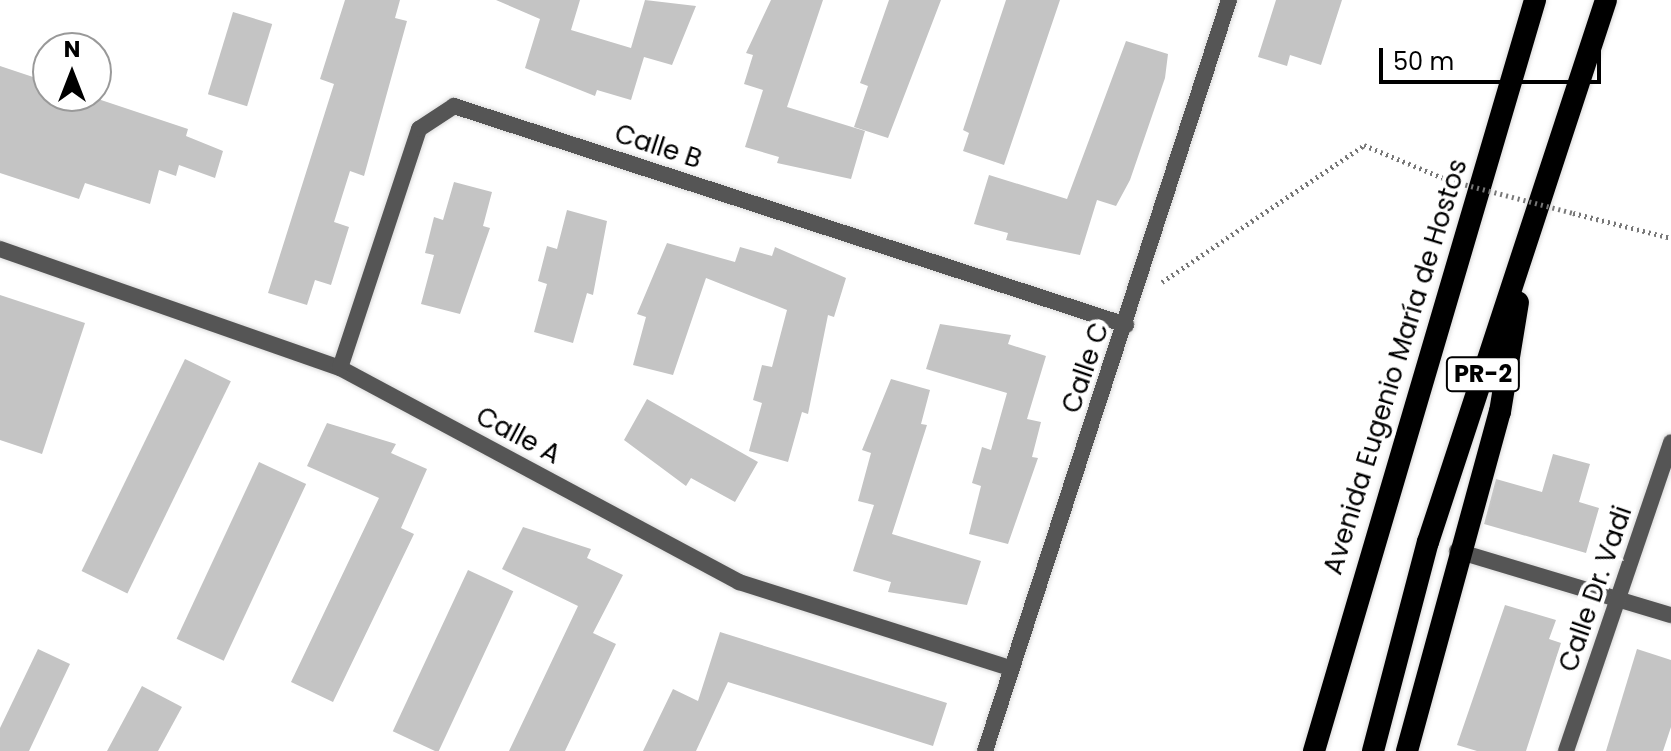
<!DOCTYPE html>
<meta charset="utf-8">
<style>
body{margin:0}
#map{position:relative;width:1671px;height:751px;overflow:hidden;background:#fff;font-family:Poppins,sans-serif}
div>[style]{position:absolute}
.building>*{inset:0;background:#c4c4c4;transform-origin:0 0}
.path>*{height:5px;margin-top:-2.5px;transform-origin:0;background:repeating-linear-gradient(90deg,#777 0 2px,transparent 0 6px)}
.roads{filter:drop-shadow(0 0 2px #dbdbdb) drop-shadow(0 0 2px #dbdbdb)}
.minor>*{height:16px;margin:-8px;padding:0 8px;transform-origin:8px;border-radius:8px;background:#555}
.trunk>*{height:22px;margin:-11px;padding:0 11px;transform-origin:11px;border-radius:11px;background:#000}
.path-bridge>*{height:5px;margin-top:-2.5px;transform-origin:0;background:repeating-linear-gradient(90deg,#777 0 2px,transparent 0 6px)}
span{translate:-50% -50%;white-space:nowrap;text-align:center;line-height:1.15;-webkit-text-stroke:8px #fff;paint-order:stroke}
.shield-label span{padding:2px 6px;background:#fff;border:2px solid;border-radius:6px;-webkit-text-stroke-width:0}
.shield-label{font-size:24px;color:#000;font-weight:700}
.street-label{font-size:26px;color:#000}
.north{position:absolute;left:32px;top:32px;width:80px;height:80px;box-sizing:border-box;background:#fff;border:2px solid #999;border-radius:50%;rotate:0deg;font-size:22px;font-weight:700;line-height:32px;text-align:center;color:#000}
.north::after{content:'';display:block;margin:auto;width:28px;height:36px;background:#000;clip-path:polygon(50% 0,100% 100%,50% 72%,0 100%)}
.scale{position:absolute;left:1379px;top:48px;width:222px;height:36px;box-sizing:border-box;border:4px solid #000;border-top:0;padding-left:10px;font-size:24px;line-height:28px;white-space:nowrap;color:#000;-webkit-text-stroke:6px #fff;paint-order:stroke}
</style>
<div id="map">
<div class="building">
<div style="clip-path:polygon(345px 0,400px 0,395px 18px,407px 21px,364px 176px,350px 171px,334px 222px,349px 227px,331px 285px,315px 280px,307px 305px,268px 293px,334px 84px,320px 79px)"></div>
<div style="clip-path:polygon(496px 0,580px 0,571px 30px,631px 48px,645px 0,696px 6px,672px 65px,644px 57px,631px 100px,597px 90px,595px 96px,525px 68px,540px 19px)"></div>
<div style="clip-path:polygon(771px 0,823px 0,787px 107px,865px 131px,851px 179px,777px 163px,779px 157px,745px 147px,763px 90px,744px 84px,753px 55px,746px 53px)"></div>
<div style="clip-path:polygon(889px 0,941px 0,888px 138px,854px 127px,868px 86px,860px 83px)"></div>
<div style="clip-path:polygon(1006px 0,1060px 0,1004px 165px,963px 151px,969px 133px,963px 130px)"></div>
<div style="clip-path:polygon(1276px 0,1342px 0,1321px 65px,1290px 55px,1287px 66px,1258px 57px)"></div>
<div style="left:233px;top:12px;width:41px;height:86px;rotate:17deg"></div>
<div style="clip-path:polygon(1126px 41px,1168px 54px,1165px 78px,1130px 180px,1116px 206px,1097px 200px,1080px 255px,1006px 240px,1008px 233px,974px 224px,989px 175px,1067px 199px)"></div>
<div style="clip-path:polygon(0 66px,48px 82px,48px 96px,89px 96px,188px 129px,186px 136px,223px 151px,215px 178px,179px 165px,176px 176px,159px 170px,150px 204px,85px 183px,79px 199px,0 173px)"></div>
<div style="clip-path:polygon(454px 182px,492px 192px,483px 226px,490px 228px,460px 314px,421px 304px,434px 255px,425px 253px,434px 217px,443px 220px)"></div>
<div style="clip-path:polygon(567px 210px,607px 221px,593px 295px,587px 293px,573px 343px,534px 332px,547px 284px,538px 281px,547px 246px,557px 249px)"></div>
<div style="clip-path:polygon(667px 243px,735px 262px,740px 247px,772px 256px,775px 247px,846px 278px,834px 317px,828px 315px,808px 414px,802px 412px,788px 462px,749px 451px,762px 403px,753px 400px,762px 365px,772px 367px,787px 310px,706px 278px,673px 375px,633px 365px,646px 317px,637px 314px)"></div>
<div style="clip-path:polygon(0 295px,85px 323px,42px 454px,0 440px)"></div>
<div style="clip-path:polygon(940px 324px,1011px 335px,1008px 344px,1046px 356px,1027px 419px,1041px 422px,1032px 457px,1038px 458px,1008px 544px,969px 534px,981px 486px,972px 483px,982px 447px,991px 450px,1007px 393px,926px 369px)"></div>
<div style="left:185px;top:359px;width:51px;height:236px;rotate:26deg"></div>
<div style="clip-path:polygon(891px 379px,930px 390px,921px 424px,927px 425px,892px 534px,981px 561px,967px 605px,888px 592px,891px 582px,853px 571px,874px 505px,858px 501px,871px 453px,862px 450px)"></div>
<div style="clip-path:polygon(647px 399px,758px 462px,735px 502px,691px 478px,686px 486px,624px 440px)"></div>
<div style="clip-path:polygon(327px 423px,396px 444px,391px 453px,427px 469px,401px 528px,414px 534px,333px 702px,291px 682px,379px 498px,307px 466px)"></div>
<div style="clip-path:polygon(1553px 454px,1590px 464px,1579px 502px,1599px 508px,1586px 553px,1484px 524px,1496px 479px,1542px 492px)"></div>
<div style="left:259px;top:462px;width:52px;height:195px;rotate:25deg"></div>
<div style="clip-path:polygon(523px 527px,591px 549px,587px 558px,623px 575px,593px 633px,616px 644px,565px 751px,509px 751px,578px 606px,502px 569px)"></div>
<div style="left:468px;top:570px;width:50px;height:178px;rotate:25deg"></div>
<div style="clip-path:polygon(1505px 605px,1556px 620px,1549px 639px,1561px 643px,1526px 751px,1477px 751px,1457px 745px)"></div>
<div style="clip-path:polygon(720px 632px,947px 703px,933px 746px,728px 682px,696px 751px,643px 751px,673px 689px,698px 701px)"></div>
<div style="clip-path:polygon(38px 649px,70px 664px,29px 751px,0 751px,0 728px)"></div>
<div style="clip-path:polygon(1637px 649px,1671px 660px,1671px 727px,1663px 751px,1606px 751px)"></div>
<div style="clip-path:polygon(142px 686px,182px 707px,158px 751px,107px 751px)"></div>
</div>
<div class="path">
<div style="left:1573px;top:213px;width:101px;rotate:14.3deg"></div>
<div style="left:1162px;top:282px;width:244px;rotate:-34.1deg"></div>
<div style="left:1364px;top:145px;width:91px;rotate:22.6deg"></div>
</div>
<div class="roads">
<div class="minor">
<div style="left:0;top:249px;width:360px;rotate:19.3deg"></div>
<div style="left:340px;top:368px;width:453px;rotate:28.2deg"></div>
<div style="left:739px;top:582px;width:284px;rotate:17.6deg"></div>
<div style="left:340px;top:368px;width:252px;rotate:-71.7deg"></div>
<div style="left:419px;top:129px;width:42px;rotate:-33.3deg"></div>
<div style="left:454px;top:106px;width:707px;rotate:18.05deg"></div>
<div style="left:1457px;top:551px;width:223px;rotate:16.7deg"></div>
<div style="left:985px;top:751px;width:790px;rotate:-72deg"></div>
<div style="left:1566px;top:751px;width:326px;rotate:-71.2deg"></div>
</div>
<div class="trunk">
<div style="left:1314px;top:751px;width:783px;rotate:-73.6deg"></div>
<div style="left:1373px;top:751px;width:216px;rotate:-75.3deg"></div>
<div style="left:1428px;top:542px;width:570px;rotate:-71.82deg"></div>
<div style="left:1407px;top:751px;width:352px;rotate:-74.7deg"></div>
<div style="left:1500px;top:412px;width:111px;rotate:-80.7deg"></div>
</div>
</div>
<div class="path-bridge">
<div style="left:1448px;top:180px;width:129px;rotate:14.8deg"></div>
</div>
<div class="shield-label">
<span style="left:1483px;top:374px">PR-2</span>
</div>
<div class="street-label">
<span style="left:658px;top:147px;rotate:18deg">Calle B</span>
<span style="left:1396px;top:367px;rotate:-73deg">Avenida Eugenio María de Hostos</span>
<span style="left:1086px;top:368px;rotate:-71deg">Calle C</span>
<span style="left:518px;top:436px;rotate:28deg">Calle A</span>
<span style="left:1596px;top:589px;rotate:-71deg">Calle Dr. Vadi</span>
</div>
<div class="north">N</div>
<div class="scale">50 m</div>
</div>
